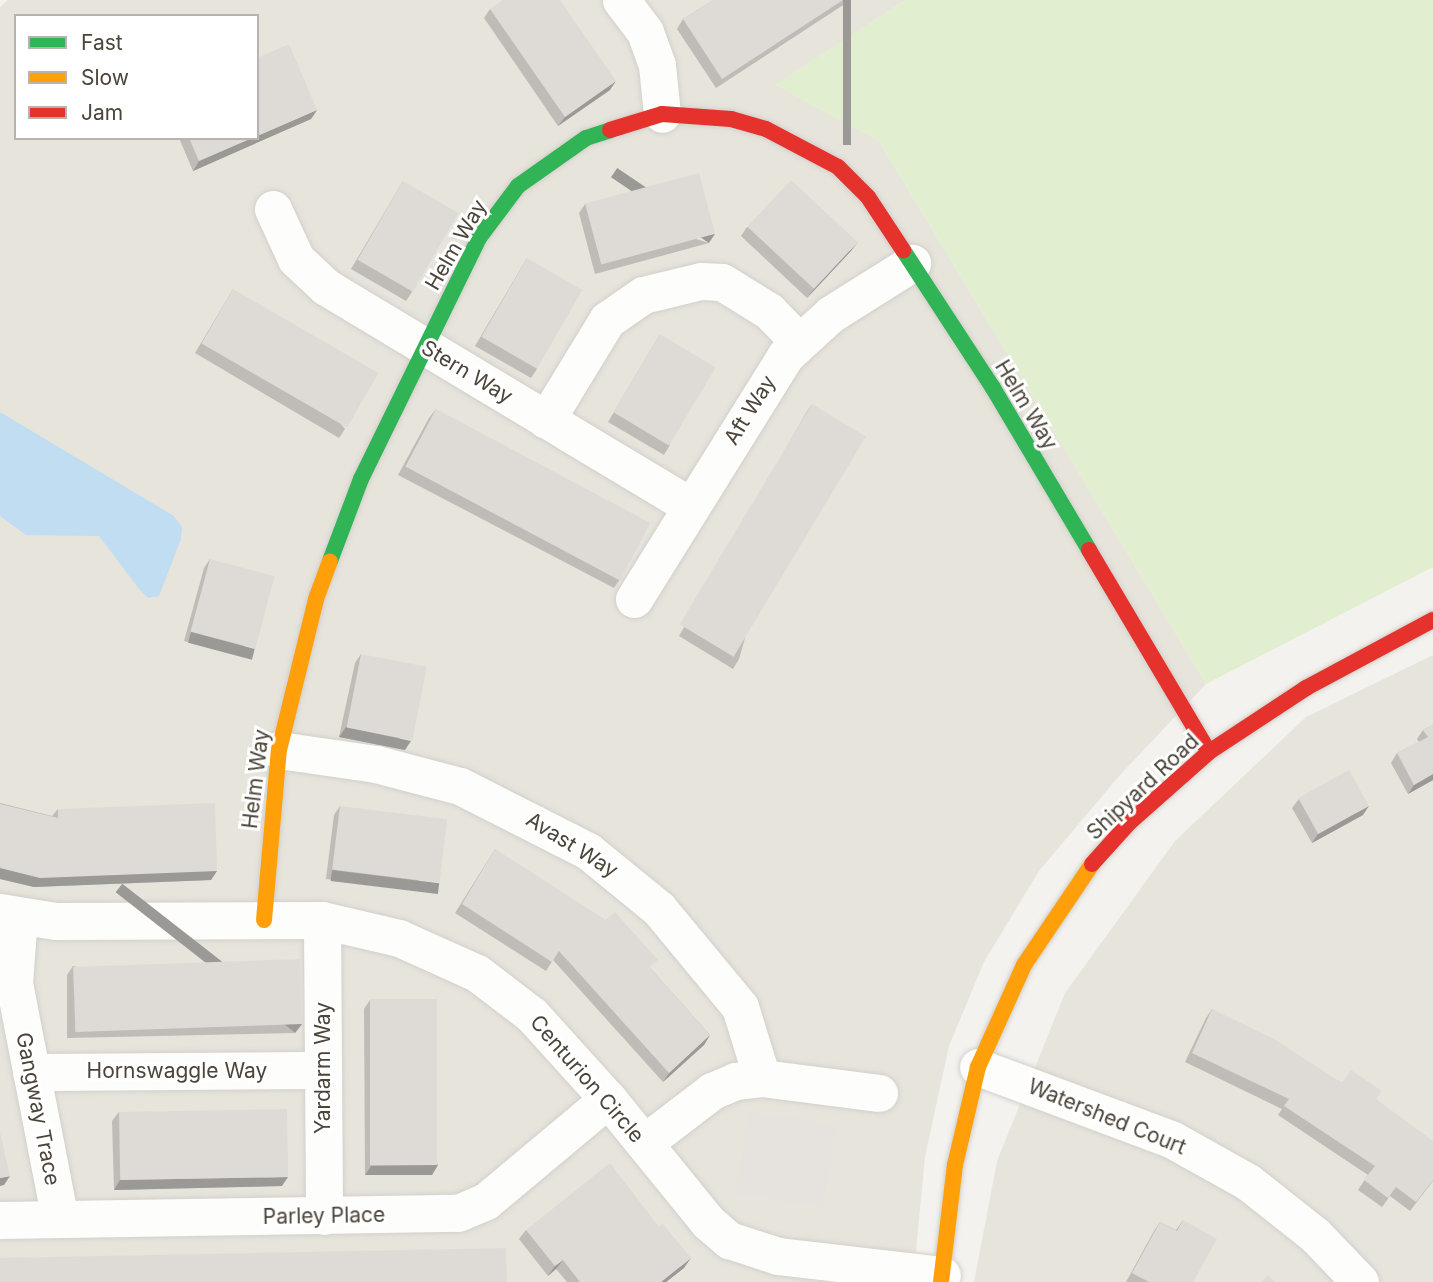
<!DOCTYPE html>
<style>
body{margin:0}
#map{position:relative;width:1433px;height:1282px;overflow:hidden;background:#f4f2ee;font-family:Inter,sans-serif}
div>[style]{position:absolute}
.residential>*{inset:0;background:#e7e4dc}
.green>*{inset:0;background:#e1eecf}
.parking>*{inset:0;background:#e6e3df;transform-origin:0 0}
.water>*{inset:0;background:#c0ddf1}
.roads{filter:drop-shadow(0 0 2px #d2d0cb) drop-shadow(0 0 2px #d2d0cb)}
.street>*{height:37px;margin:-18.5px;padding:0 18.5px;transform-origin:18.5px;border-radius:18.5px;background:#fdfdfc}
.fast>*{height:16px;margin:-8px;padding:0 8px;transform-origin:8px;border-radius:8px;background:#30b455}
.slow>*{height:16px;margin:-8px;padding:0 8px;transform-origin:8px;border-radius:8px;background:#ff9f0a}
.jam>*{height:16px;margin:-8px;padding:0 8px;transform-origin:8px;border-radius:8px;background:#e5322d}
.wall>*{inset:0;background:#bfbcb8}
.shaded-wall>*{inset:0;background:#9b9996;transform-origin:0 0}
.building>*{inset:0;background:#dedbd6;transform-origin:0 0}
span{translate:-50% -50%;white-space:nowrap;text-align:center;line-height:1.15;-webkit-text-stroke:6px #fff;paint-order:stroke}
.street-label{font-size:21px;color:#4b4439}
.legend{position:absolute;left:14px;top:14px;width:245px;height:126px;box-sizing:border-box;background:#fff;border:2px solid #b7b4b0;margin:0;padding:9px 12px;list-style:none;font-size:21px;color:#4b4439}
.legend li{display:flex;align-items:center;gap:14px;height:35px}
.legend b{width:35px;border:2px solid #b7b4b0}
</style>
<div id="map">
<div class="residential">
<div style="clip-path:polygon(evenodd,8px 0,905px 0,776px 85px,879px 141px,1206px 684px,1120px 775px,1039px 871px,984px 962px,949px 1046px,925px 1157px,913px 1282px,0 1282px,0 7px,8px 0,16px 16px,257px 16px,257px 138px,16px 138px,16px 16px)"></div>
<div style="clip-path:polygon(1433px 655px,1433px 1282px,974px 1282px,997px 1161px,1065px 993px,1175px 841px,1306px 717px)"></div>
</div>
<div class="green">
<div style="clip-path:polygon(905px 0,1433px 0,1433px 567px,1206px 684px,879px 141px,775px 85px)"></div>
</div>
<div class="parking">
<div style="left:749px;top:1111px;width:88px;height:84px;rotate:9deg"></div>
</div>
<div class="water">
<div style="clip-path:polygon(0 412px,174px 516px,182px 527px,181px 539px,159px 596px,148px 598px,139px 589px,99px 536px,26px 535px,0 516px)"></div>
</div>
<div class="roads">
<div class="street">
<div style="left:621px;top:0;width:40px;rotate:53deg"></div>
<div style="left:645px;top:32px;width:35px;rotate:70deg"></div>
<div style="left:657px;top:65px;width:49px;rotate:84.2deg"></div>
<div style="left:273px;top:209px;width:55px;rotate:65.3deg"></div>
<div style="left:296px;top:259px;width:41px;rotate:43deg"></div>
<div style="left:326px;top:287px;width:426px;rotate:31deg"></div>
<div style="left:546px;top:420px;width:117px;rotate:-58.6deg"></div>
<div style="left:607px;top:320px;width:44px;rotate:-34.8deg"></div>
<div style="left:643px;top:295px;width:60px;rotate:-13.6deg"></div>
<div style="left:701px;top:281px;width:21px;rotate:3deg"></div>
<div style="left:722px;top:282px;width:55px;rotate:31.7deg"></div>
<div style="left:769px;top:311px;width:42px;rotate:46deg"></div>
<div style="left:634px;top:599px;width:286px;rotate:-58.1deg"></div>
<div style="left:785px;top:356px;width:62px;rotate:-42.4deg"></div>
<div style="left:831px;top:314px;width:96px;rotate:-32.2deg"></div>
<div style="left:279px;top:750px;width:98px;rotate:8.2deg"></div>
<div style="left:376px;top:764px;width:87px;rotate:14.7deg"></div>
<div style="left:460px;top:786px;width:144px;rotate:26.9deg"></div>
<div style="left:588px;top:851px;width:92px;rotate:39.2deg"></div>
<div style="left:659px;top:909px;width:127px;rotate:50.4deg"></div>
<div style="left:740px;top:1007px;width:74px;rotate:72.8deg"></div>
<div style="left:0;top:912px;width:56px;rotate:9.3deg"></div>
<div style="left:55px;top:921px;width:267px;rotate:-0.2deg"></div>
<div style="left:322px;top:920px;width:79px;rotate:13.2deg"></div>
<div style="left:399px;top:938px;width:85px;rotate:24.2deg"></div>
<div style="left:477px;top:973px;width:69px;rotate:37.4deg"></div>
<div style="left:532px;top:1015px;width:113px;rotate:47.9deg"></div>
<div style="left:608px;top:1099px;width:159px;rotate:50.9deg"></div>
<div style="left:708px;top:1222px;width:28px;rotate:41deg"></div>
<div style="left:729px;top:1240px;width:52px;rotate:18.1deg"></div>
<div style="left:778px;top:1256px;width:165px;rotate:6.6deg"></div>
<div style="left:19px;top:916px;width:67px;rotate:94.3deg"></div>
<div style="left:14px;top:983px;width:240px;rotate:79deg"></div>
<div style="left:322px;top:920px;width:296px;rotate:89.6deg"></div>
<div style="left:978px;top:1067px;width:206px;rotate:20.5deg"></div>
<div style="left:1171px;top:1139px;width:88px;rotate:29.2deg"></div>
<div style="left:1248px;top:1182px;width:85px;rotate:38.3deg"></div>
<div style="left:1315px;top:1235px;width:65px;rotate:46.2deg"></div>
<div style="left:31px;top:1072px;width:292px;rotate:-0.4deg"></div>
<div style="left:644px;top:1143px;width:86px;rotate:-37.4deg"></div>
<div style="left:712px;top:1091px;width:25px;rotate:-23deg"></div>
<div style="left:735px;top:1081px;width:27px;rotate:-6deg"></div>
<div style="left:762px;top:1078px;width:118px;rotate:7.3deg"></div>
<div style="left:0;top:1220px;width:458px;rotate:-0.9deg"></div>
<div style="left:458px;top:1213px;width:30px;rotate:-23deg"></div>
<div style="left:486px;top:1201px;width:159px;rotate:-39.9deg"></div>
</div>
<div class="fast">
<div style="left:903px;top:250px;width:165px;rotate:56.9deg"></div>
<div style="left:993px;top:388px;width:188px;rotate:59.3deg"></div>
<div style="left:330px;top:561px;width:88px;rotate:-69.3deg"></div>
<div style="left:361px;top:479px;width:268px;rotate:-63.9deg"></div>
<div style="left:479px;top:238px;width:65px;rotate:-53.1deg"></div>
<div style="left:518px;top:186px;width:83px;rotate:-35.2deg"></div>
<div style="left:586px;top:138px;width:25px;rotate:-18deg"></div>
</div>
<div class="slow">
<div style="left:264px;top:920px;width:171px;rotate:-85deg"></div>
<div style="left:279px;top:750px;width:155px;rotate:-76.2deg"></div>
<div style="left:316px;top:599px;width:40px;rotate:-69.8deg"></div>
<div style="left:941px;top:1282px;width:118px;rotate:-83.2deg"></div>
<div style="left:955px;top:1165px;width:101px;rotate:-76.8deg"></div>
<div style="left:978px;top:1067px;width:112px;rotate:-65.7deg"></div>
<div style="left:1024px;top:965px;width:122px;rotate:-56deg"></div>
</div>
<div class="jam">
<div style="left:610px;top:130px;width:54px;rotate:-17.1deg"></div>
<div style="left:662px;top:114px;width:69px;rotate:4.1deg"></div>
<div style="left:731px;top:119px;width:36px;rotate:16deg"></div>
<div style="left:766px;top:129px;width:81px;rotate:27.8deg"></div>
<div style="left:838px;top:167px;width:42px;rotate:45deg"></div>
<div style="left:868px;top:197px;width:64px;rotate:56.6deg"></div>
<div style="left:1089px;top:550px;width:235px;rotate:59.3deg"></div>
<div style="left:1092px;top:864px;width:57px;rotate:-47.9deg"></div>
<div style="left:1130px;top:822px;width:106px;rotate:-41.5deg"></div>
<div style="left:1209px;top:752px;width:116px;rotate:-33.4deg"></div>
<div style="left:1306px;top:688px;width:144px;rotate:-28.2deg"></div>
</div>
</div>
<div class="wall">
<div style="clip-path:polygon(713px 0,851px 0,716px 88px,677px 29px,683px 19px)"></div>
<div style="clip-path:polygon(490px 9px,610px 90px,558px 126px,484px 18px)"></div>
<div style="clip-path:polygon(317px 110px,311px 119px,193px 171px,179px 138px,257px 138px)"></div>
<div style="clip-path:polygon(403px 181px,412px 292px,406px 301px,351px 269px)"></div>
<div style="clip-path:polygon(585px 204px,709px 243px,595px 274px,579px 213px)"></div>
<div style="clip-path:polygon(747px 227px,851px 251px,807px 298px,741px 236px)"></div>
<div style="clip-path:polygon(527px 258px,537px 369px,531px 378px,475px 346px)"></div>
<div style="clip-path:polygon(233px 289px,345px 429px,339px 438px,195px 353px)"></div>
<div style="clip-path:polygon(660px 334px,670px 445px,664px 455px,608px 422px)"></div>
<div style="clip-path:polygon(812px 404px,739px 659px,733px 669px,679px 636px,806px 413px)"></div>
<div style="clip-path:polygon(436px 409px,620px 579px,614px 588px,398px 475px,429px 418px)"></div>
<div style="clip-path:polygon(210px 559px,249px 658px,184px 641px,204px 568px)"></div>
<div style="clip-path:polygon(361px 654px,405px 750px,339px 737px,355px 663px)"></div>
<div style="clip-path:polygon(1433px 725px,1433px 780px,1408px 794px,1391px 763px,1397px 753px,1419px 742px,1417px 739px,1423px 730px)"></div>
<div style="clip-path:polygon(1299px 799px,1363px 815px,1312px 843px,1292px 808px)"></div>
<div style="clip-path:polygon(0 803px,52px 816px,58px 809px,217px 871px,211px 880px,34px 887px,0 879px)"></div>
<div style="clip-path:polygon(340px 806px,432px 893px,326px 879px,334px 815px)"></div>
<div style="clip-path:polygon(495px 849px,651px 969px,710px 1035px,704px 1045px,663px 1082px,553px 960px,546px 971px,455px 913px)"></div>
<div style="clip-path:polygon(73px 966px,302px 1024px,295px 1033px,67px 1038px,67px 975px)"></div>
<div style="clip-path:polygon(370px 1000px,438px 1165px,432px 1175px,365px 1175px,364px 1009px)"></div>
<div style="clip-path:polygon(1212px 1009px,1342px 1083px,1376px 1099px,1433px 1181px,1410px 1211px,1390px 1196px,1382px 1207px,1358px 1190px,1368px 1175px,1278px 1115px,1282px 1109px,1185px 1062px,1206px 1018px)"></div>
<div style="clip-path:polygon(119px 1112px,282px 1186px,114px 1190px,112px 1121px)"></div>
<div style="clip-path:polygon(1183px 1220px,1193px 1282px,1126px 1282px,1154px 1231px,1160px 1222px,1176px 1230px)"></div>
<div style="clip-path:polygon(526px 1230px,684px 1268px,666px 1282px,567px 1282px,556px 1269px,548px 1276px,519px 1239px)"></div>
</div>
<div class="shaded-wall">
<div style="left:843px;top:0;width:8px;height:145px"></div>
<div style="clip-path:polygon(616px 81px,610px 90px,558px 126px,565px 117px)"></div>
<div style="clip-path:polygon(317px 110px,311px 119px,193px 171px,199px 161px,252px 138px,257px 138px,257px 136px)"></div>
<div style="left:715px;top:234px;width:11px;height:118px;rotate:124deg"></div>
<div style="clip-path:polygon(858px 242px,851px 251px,807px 298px,814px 289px)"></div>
<div style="left:191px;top:632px;width:66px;height:11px;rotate:15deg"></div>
<div style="clip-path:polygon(346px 727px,411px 741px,405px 750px,339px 737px)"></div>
<div style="clip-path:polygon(1433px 774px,1433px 780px,1408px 794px,1414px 785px)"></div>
<div style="clip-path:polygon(1369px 806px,1363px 815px,1312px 843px,1318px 834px)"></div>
<div style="clip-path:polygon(0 868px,217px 871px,211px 880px,34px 887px,0 879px)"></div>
<div style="left:332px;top:870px;width:108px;height:11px;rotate:7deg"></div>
<div style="left:302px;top:1024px;width:11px;height:228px;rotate:128deg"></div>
<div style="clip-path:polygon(710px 1035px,704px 1045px,663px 1082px,669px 1073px)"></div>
<div style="clip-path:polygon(438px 1165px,432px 1175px,365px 1175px,371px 1166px)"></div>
<div style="clip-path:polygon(10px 1176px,4px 1185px,0 1186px,0 1178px)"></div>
<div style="clip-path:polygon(288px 1177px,282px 1186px,114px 1190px,120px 1180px)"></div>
<div style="clip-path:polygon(691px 1258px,684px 1268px,666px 1282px,661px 1282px)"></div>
<div style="clip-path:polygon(563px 1260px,556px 1269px,548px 1276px,555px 1266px)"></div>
</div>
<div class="building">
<div style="clip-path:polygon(503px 0,560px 0,616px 81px,565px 117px,490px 9px)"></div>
<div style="clip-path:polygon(713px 0,843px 0,722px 79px,683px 19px)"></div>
<div style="clip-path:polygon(289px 44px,317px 110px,257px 136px,257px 58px)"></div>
<div style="clip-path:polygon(189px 138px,252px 138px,199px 161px)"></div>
<div style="left:699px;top:173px;width:63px;height:118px;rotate:75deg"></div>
<div style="left:791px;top:180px;width:91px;height:64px;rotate:43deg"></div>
<div style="left:403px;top:181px;width:64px;height:91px;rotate:30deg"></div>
<div style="left:527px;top:258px;width:64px;height:91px;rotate:30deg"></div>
<div style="left:233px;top:289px;width:168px;height:63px;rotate:30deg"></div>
<div style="left:660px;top:334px;width:65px;height:91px;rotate:31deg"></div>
<div style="left:812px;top:404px;width:63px;height:257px;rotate:31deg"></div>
<div style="left:436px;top:409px;width:243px;height:65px;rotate:28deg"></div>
<div style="left:210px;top:559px;width:67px;height:75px;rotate:15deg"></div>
<div style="left:361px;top:654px;width:67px;height:75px;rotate:11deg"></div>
<div style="clip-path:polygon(1433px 725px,1433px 774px,1414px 785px,1397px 753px,1428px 737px,1423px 730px)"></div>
<div style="left:1349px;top:770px;width:41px;height:58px;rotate:61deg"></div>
<div style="clip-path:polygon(215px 803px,217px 871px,40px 878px,0 868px,0 804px,58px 818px,58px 809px)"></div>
<div style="left:340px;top:806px;width:108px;height:64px;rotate:7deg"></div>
<div style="clip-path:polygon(495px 849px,606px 920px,615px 912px,658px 960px,649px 967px,710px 1035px,669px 1073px,559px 951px,552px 962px,462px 904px)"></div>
<div style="left:300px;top:959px;width:65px;height:227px;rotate:88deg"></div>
<div style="left:437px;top:999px;width:166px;height:67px;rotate:90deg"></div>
<div style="clip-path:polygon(1212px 1009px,1274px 1039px,1342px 1083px,1351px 1070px,1382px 1091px,1376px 1099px,1433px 1141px,1433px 1180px,1416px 1202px,1396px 1187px,1388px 1198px,1364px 1180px,1375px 1166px,1284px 1106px,1289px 1099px,1192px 1053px)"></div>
<div style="left:287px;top:1109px;width:68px;height:168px;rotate:89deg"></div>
<div style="clip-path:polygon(0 1132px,10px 1176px,0 1178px)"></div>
<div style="clip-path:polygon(610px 1163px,659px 1227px,663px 1224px,691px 1258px,661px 1282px,580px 1282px,563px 1260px,555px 1266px,526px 1230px)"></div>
<div style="clip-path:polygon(1183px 1220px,1217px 1239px,1193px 1282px,1149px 1282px,1132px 1273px,1160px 1222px,1177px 1231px)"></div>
<div style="clip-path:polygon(506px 1248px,507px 1282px,0 1282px,0 1258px)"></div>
<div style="clip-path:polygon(1268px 1275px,1275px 1282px,1262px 1282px)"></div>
</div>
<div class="street-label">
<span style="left:456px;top:245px;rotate:-60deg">Helm Way</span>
<span style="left:467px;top:372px;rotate:31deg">Stern Way</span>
<span style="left:1026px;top:405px;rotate:59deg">Helm Way</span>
<span style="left:750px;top:410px;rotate:-58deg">Aft Way</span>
<span style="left:256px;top:779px;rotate:-83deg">Helm Way</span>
<span style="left:1143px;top:787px;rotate:-43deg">Shipyard Road</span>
<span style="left:572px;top:845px;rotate:32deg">Avast Way</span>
<span style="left:323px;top:1068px;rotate:-90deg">Yardarm Way</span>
<span style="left:177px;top:1071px">Hornswaggle Way</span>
<span style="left:587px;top:1079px;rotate:49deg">Centurion Circle</span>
<span style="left:38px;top:1109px;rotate:79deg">Gangway Trace</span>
<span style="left:1107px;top:1117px;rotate:22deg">Watershed Court</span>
<span style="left:324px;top:1216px;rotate:-1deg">Parley Place</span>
</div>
<ul class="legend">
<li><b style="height:9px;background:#30b455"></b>Fast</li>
<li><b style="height:9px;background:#ff9f0a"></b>Slow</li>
<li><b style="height:9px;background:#e5322d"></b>Jam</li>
</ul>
</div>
